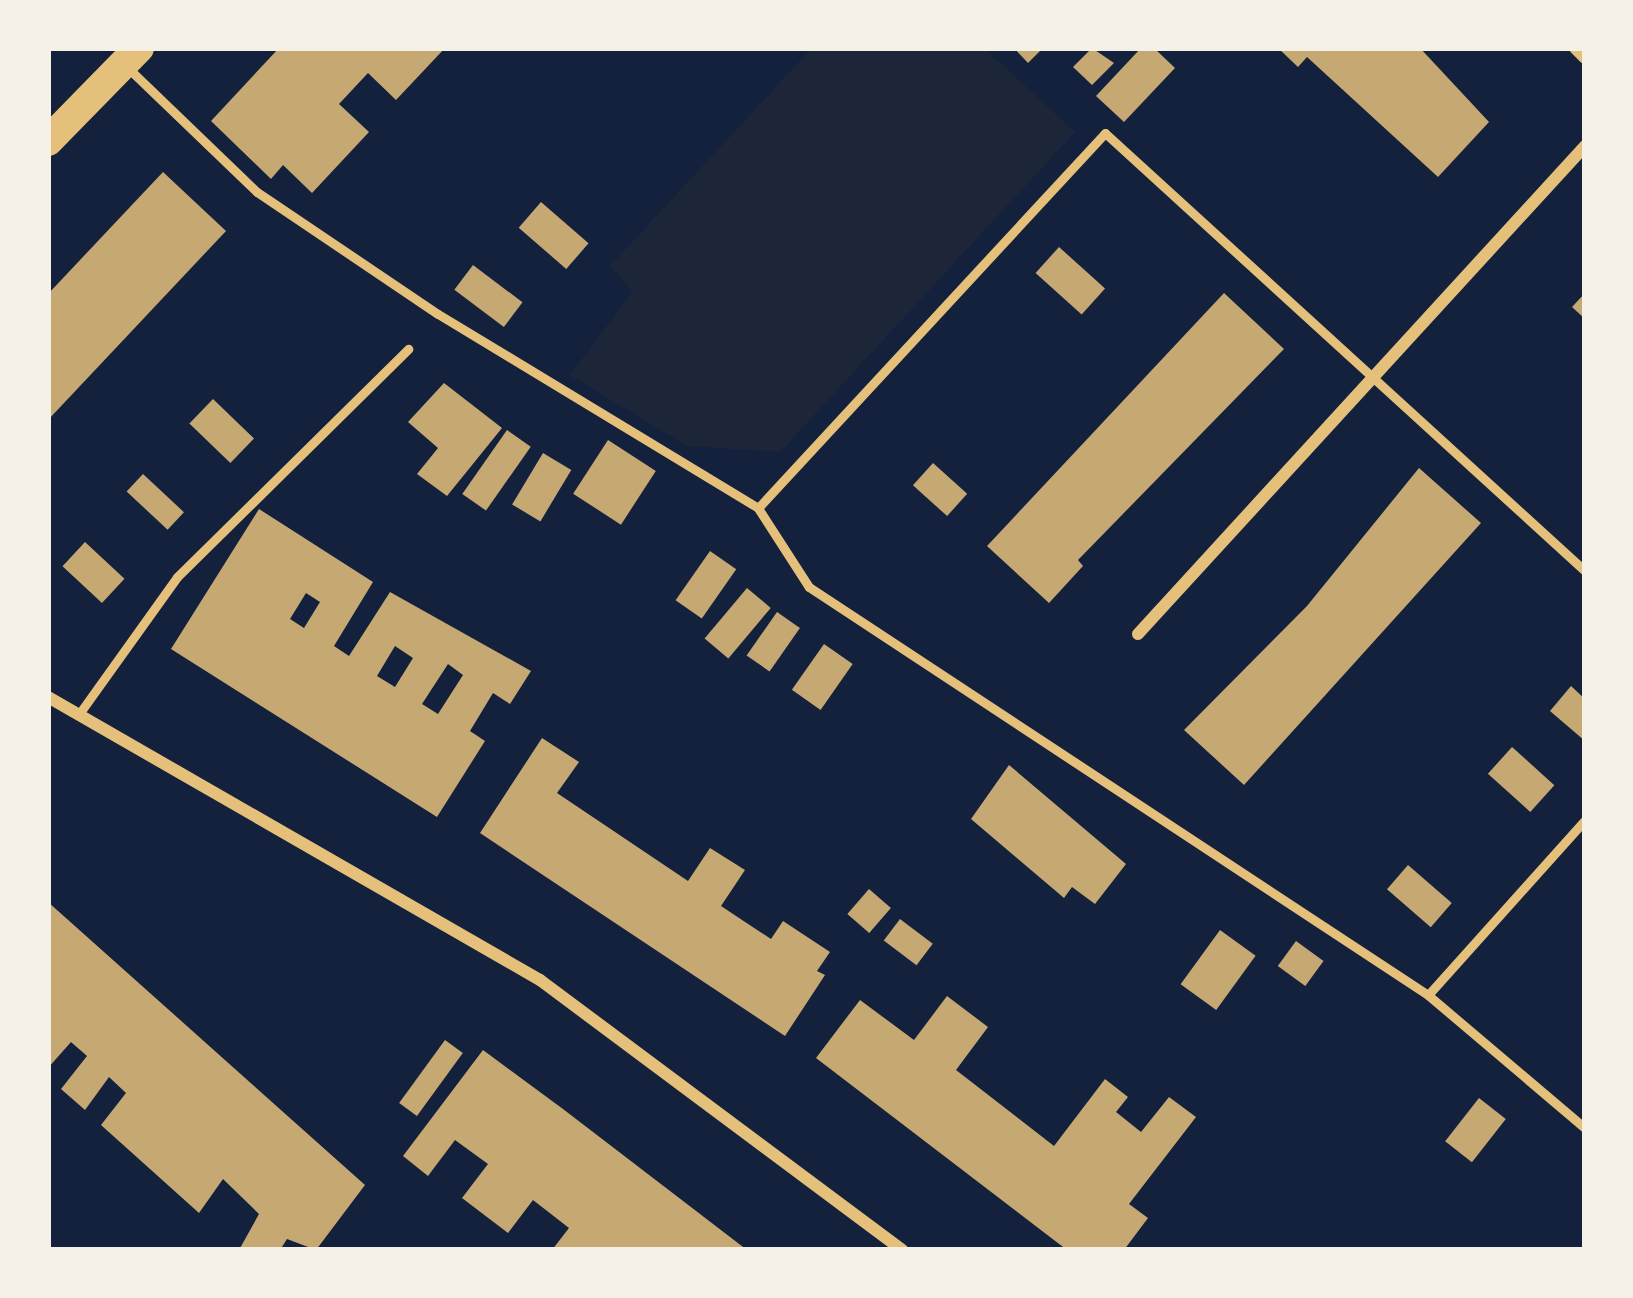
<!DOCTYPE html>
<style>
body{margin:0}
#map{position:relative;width:1633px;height:1298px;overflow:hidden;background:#14213d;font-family:"Roboto Serif",serif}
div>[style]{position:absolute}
.green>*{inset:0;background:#1d2539}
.building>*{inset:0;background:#c6a872;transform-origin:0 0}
.service>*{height:9px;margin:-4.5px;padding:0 4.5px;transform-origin:4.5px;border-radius:4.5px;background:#e5c07b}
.minor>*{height:12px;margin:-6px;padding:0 6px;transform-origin:6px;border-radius:6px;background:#e5c07b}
.primary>*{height:30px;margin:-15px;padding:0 15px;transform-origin:15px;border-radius:15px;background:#e5c07b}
span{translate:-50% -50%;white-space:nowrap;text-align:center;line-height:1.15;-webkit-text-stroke:9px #f6f1e7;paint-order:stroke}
.frame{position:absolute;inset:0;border:51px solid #f6f1e7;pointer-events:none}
</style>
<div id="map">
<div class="green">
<div style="clip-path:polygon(812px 48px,984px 48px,1075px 132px,780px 452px,687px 446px,570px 375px,633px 291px,610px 266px)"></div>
</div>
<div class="building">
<div style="clip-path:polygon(279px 48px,445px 48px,396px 100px,368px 73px,339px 104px,369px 132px,312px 193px,283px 165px,271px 179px,211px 121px)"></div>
<div style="clip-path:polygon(1014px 48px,1043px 48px,1028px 63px)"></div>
<div style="clip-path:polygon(1092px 48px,1114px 63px,1092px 85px,1073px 67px)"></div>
<div style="clip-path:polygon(1141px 48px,1154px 48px,1175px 68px,1124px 122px,1096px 96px)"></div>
<div style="clip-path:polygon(1278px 48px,1420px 48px,1489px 122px,1438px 177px,1307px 57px,1298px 67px)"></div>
<div style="clip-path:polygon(163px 172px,226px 231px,48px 420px,48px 294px)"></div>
<div style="left:541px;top:202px;width:63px;height:34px;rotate:41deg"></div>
<div style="left:1059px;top:247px;width:62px;height:35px;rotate:42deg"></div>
<div style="left:473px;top:265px;width:62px;height:31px;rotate:37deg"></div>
<div style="clip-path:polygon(1224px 293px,1284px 349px,1078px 560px,1083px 566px,1049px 603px,987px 546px)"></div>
<div style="clip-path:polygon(1585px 293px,1585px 319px,1572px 307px)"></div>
<div style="clip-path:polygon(444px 383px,502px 428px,447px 496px,417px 474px,438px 448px,408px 422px)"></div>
<div style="left:213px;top:399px;width:57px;height:34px;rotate:44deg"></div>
<div style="left:507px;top:430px;width:29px;height:78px;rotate:35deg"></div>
<div style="left:608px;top:440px;width:57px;height:64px;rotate:33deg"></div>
<div style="left:543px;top:453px;width:33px;height:60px;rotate:31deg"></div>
<div style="left:933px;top:463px;width:46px;height:30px;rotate:42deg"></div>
<div style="clip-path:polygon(1419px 468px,1481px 523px,1244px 785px,1184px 730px,1307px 606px)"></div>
<div style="left:143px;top:474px;width:56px;height:24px;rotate:43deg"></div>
<div style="clip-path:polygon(evenodd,259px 509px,373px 582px,334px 646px,349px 656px,390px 592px,531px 671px,510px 704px,493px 693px,470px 731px,485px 741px,437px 817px,171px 649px,259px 509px,306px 593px,320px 602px,304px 628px,290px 619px,306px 593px,259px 509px,395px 646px,413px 658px,395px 687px,377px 676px,395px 646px,259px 509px,448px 664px,463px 675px,438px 714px,422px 704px,448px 664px)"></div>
<div style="left:85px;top:542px;width:54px;height:33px;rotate:43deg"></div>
<div style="left:710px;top:551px;width:32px;height:60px;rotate:35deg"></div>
<div style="left:747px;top:588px;width:31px;height:66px;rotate:40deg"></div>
<div style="left:777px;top:612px;width:28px;height:53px;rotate:35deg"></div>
<div style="left:824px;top:644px;width:35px;height:56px;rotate:35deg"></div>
<div style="clip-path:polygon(1571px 686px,1585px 699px,1585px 741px,1550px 711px)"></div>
<div style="clip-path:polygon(542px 738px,579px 762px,557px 793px,688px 881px,710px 848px,745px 870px,721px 906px,771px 939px,783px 921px,830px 952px,817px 971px,825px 975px,785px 1036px,480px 833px)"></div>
<div style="left:1512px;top:747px;width:57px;height:36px;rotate:42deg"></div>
<div style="clip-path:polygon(1009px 765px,1126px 864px,1095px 904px,1072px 887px,1064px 898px,971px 819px)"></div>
<div style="left:1408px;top:865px;width:58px;height:32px;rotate:41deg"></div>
<div style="left:869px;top:889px;width:29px;height:33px;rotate:41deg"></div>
<div style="clip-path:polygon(48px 902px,365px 1185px,316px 1250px,287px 1239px,280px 1250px,239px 1250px,259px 1214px,223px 1179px,199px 1213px,101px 1125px,126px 1093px,109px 1077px,85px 1110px,61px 1089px,87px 1056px,71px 1042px,48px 1068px)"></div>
<div style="left:900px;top:919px;width:41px;height:27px;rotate:37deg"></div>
<div style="left:1220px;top:930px;width:44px;height:67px;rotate:36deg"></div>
<div style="left:1296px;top:941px;width:34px;height:31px;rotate:36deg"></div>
<div style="clip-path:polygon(947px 996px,988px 1027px,956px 1070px,1054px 1146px,1105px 1079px,1128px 1097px,1116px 1112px,1141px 1132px,1169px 1097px,1196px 1117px,1129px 1204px,1148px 1218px,1124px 1250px,1067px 1250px,816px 1058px,860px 1000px,914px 1040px)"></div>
<div style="left:445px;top:1040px;width:22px;height:78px;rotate:36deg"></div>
<div style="clip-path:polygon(483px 1050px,563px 1109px,747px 1250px,552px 1250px,569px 1228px,533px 1200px,508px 1233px,462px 1198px,488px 1164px,455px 1140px,428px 1176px,403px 1156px)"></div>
<div style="left:1479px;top:1098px;width:34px;height:55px;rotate:38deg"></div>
</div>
<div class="service">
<div style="left:128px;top:68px;width:179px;rotate:43.9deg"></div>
<div style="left:257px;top:192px;width:218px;rotate:34deg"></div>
<div style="left:438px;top:314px;width:374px;rotate:31.2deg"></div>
<div style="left:758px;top:508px;width:94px;rotate:57.2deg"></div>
<div style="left:809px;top:587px;width:741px;rotate:33.39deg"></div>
<div style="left:1428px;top:995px;width:206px;rotate:40.3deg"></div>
<div style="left:758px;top:508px;width:511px;rotate:-47.22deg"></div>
<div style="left:1105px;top:133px;width:650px;rotate:42.38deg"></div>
<div style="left:79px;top:714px;width:168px;rotate:-54.4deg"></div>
<div style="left:177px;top:577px;width:325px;rotate:-44.6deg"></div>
<div style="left:1428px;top:995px;width:235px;rotate:-48.1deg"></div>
</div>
<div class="minor">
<div style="left:1575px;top:48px;width:14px;rotate:45deg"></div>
<div style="left:1138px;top:634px;width:662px;rotate:-47.51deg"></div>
<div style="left:48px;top:697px;width:568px;rotate:29.91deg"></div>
<div style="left:540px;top:980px;width:452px;rotate:36.7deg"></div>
</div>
<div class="primary">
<div style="left:48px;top:141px;width:130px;rotate:-45.6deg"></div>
</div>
<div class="frame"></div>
</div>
